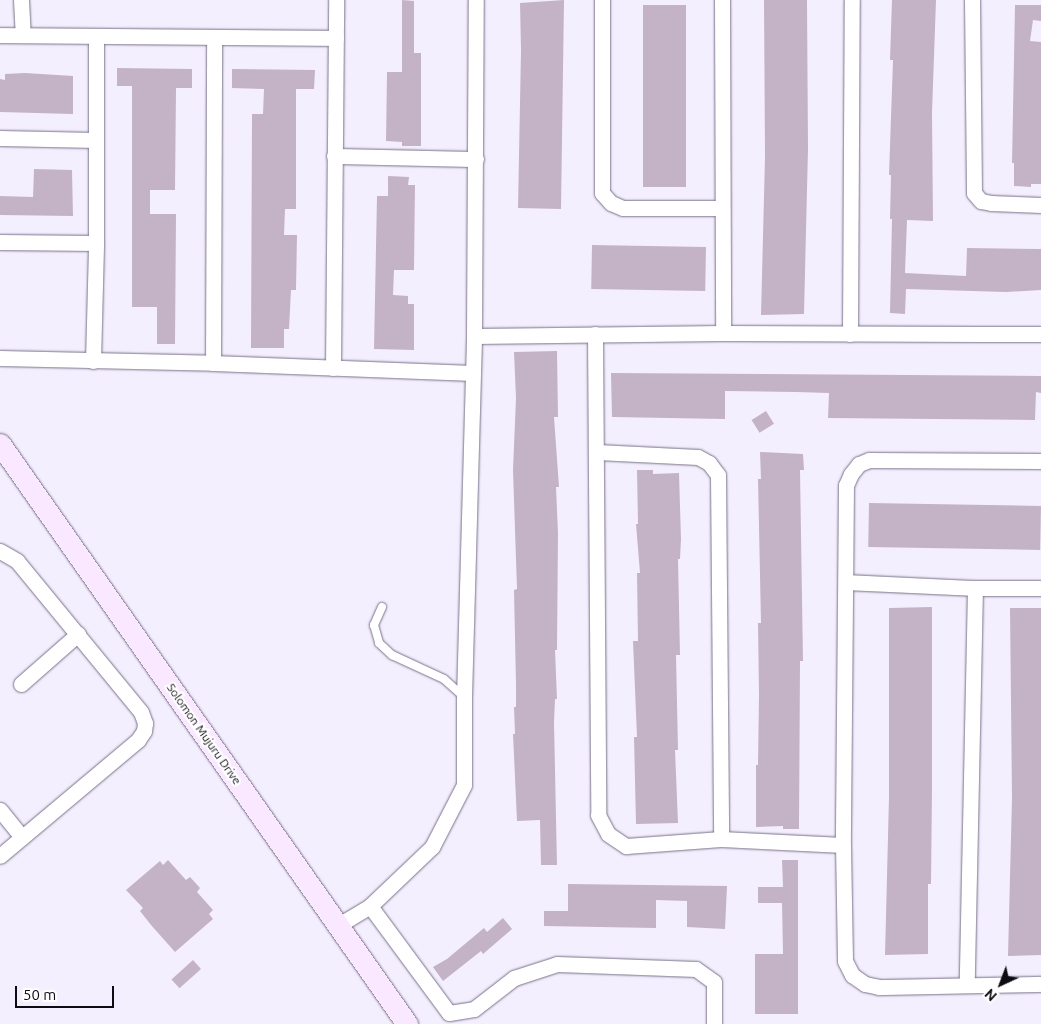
<!DOCTYPE html>
<style>
body{margin:0}
#map{position:relative;width:1041px;height:1024px;overflow:hidden;background:#f4effe;font-family:Ubuntu,sans-serif}
div>[style]{position:absolute}
.building>*{inset:0;background:#c4b2c6;transform-origin:0 0}
.roads{filter:drop-shadow(0 0 1px #797188) drop-shadow(0 0 1px #797188)}
.lane>*{height:8px;margin:-4px;padding:0 4px;transform-origin:4px;border-radius:4px;background:#fff}
.street>*{height:15px;margin:-7.5px;padding:0 7.5px;transform-origin:7.5px;border-radius:7.5px;background:#fff}
.secondary>*{height:21px;margin:-10.5px;padding:0 10.5px;transform-origin:10.5px;border-radius:10.5px;background:#f9e8ff}
span{translate:-50% -50%;white-space:nowrap;text-align:center;line-height:1.15;-webkit-text-stroke:4.5px #fff;paint-order:stroke}
.street-label{font-size:12px;color:#0e0b13}
.north{position:absolute;left:976px;top:959px;width:50px;height:50px;-webkit-text-stroke:4px #fff;paint-order:stroke;rotate:223deg;font-size:14px;font-weight:700;line-height:20px;text-align:center;color:#0e0b13}
.north::after{content:'';display:block;margin:auto;width:18px;height:22px;background:#0e0b13;clip-path:polygon(50% 0,100% 100%,50% 72%,0 100%)}
.scale{position:absolute;left:15px;top:986px;width:99px;height:22px;box-sizing:border-box;border:2px solid #0e0b13;border-top:0;padding-left:6px;font-size:15px;line-height:18px;white-space:nowrap;color:#0e0b13;-webkit-text-stroke:4px #fff;paint-order:stroke}
</style>
<div id="map">
<div class="building">
<div style="clip-path:polygon(402px 0,414px 1px,414px 53px,421px 53px,421px 146px,402px 146px,402px 142px,386px 141px,387px 72px,402px 72px)"></div>
<div style="clip-path:polygon(564px 0,561px 209px,518px 208px,521px 50px,520px 3px)"></div>
<div style="clip-path:polygon(764px 0,807px 0,808px 149px,804px 314px,761px 315px,765px 157px)"></div>
<div style="clip-path:polygon(892px 0,936px 0,932px 113px,933px 221px,907px 220px,905px 273px,966px 276px,967px 248px,1041px 249px,1041px 290px,1006px 292px,906px 289px,905px 314px,890px 313px,892px 219px,890px 219px,891px 175px,889px 175px,893px 60px,890px 60px)"></div>
<div style="left:643px;top:5px;width:43px;height:182px"></div>
<div style="clip-path:polygon(1015px 5px,1041px 5px,1041px 21px,1033px 20px,1030px 41px,1041px 42px,1041px 184px,1031px 184px,1031px 187px,1014px 186px,1014px 163px,1012px 163px)"></div>
<div style="clip-path:polygon(117px 68px,192px 69px,192px 88px,176px 88px,175px 190px,150px 190px,150px 214px,176px 214px,175px 344px,157px 344px,157px 307px,132px 307px,132px 86px,117px 86px)"></div>
<div style="clip-path:polygon(232px 69px,315px 70px,314px 89px,296px 89px,296px 209px,285px 209px,284px 235px,297px 235px,296px 290px,291px 290px,289px 329px,284px 329px,284px 348px,251px 348px,252px 114px,263px 114px,264px 89px,232px 88px)"></div>
<div style="clip-path:polygon(25px 73px,73px 76px,73px 114px,0 112px,0 79px,5px 80px,5px 74px)"></div>
<div style="clip-path:polygon(34px 169px,72px 170px,73px 216px,0 215px,0 196px,33px 197px)"></div>
<div style="clip-path:polygon(388px 176px,409px 177px,408px 185px,415px 185px,414px 270px,394px 270px,393px 295px,408px 296px,408px 304px,414px 304px,414px 350px,374px 349px,377px 196px,388px 196px)"></div>
<div style="left:592px;top:245px;width:114px;height:44px;rotate:1deg"></div>
<div style="clip-path:polygon(557px 351px,558px 417px,554px 417px,559px 487px,556px 487px,558px 533px,557px 650px,555px 650px,557px 699px,555px 699px,554px 722px,557px 865px,541px 865px,540px 820px,517px 821px,513px 734px,515px 734px,514px 707px,516px 707px,516px 685px,514px 590px,517px 589px,513px 470px,516px 398px,514px 352px)"></div>
<div style="clip-path:polygon(611px 373px,1041px 376px,1041px 393px,1036px 392px,1035px 420px,828px 418px,829px 393px,796px 392px,725px 391px,725px 419px,612px 417px)"></div>
<div style="left:766px;top:411px;width:15px;height:17px;rotate:58deg"></div>
<div style="clip-path:polygon(760px 452px,803px 454px,804px 470px,800px 470px,803px 661px,800px 661px,799px 829px,783px 829px,783px 826px,756px 827px,756px 765px,758px 765px,759px 695px,758px 623px,761px 623px,758px 479px,761px 479px)"></div>
<div style="clip-path:polygon(637px 470px,653px 470px,653px 474px,679px 473px,681px 539px,680px 559px,678px 559px,680px 655px,676px 655px,678px 750px,675px 750px,678px 823px,636px 824px,634px 737px,637px 737px,633px 641px,638px 641px,637px 573px,640px 573px,636px 524px,638px 524px)"></div>
<div style="left:869px;top:503px;width:172px;height:44px;rotate:1deg"></div>
<div style="clip-path:polygon(932px 607px,932px 789px,931px 884px,928px 884px,928px 954px,885px 955px,889px 797px,889px 608px)"></div>
<div style="clip-path:polygon(1010px 608px,1041px 608px,1041px 955px,1008px 956px,1012px 798px)"></div>
<div style="clip-path:polygon(168px 860px,186px 880px,190px 877px,200px 888px,197px 892px,213px 910px,209px 914px,213px 919px,175px 952px,151px 925px,140px 911px,143px 908px,126px 890px,160px 861px,163px 865px)"></div>
<div style="clip-path:polygon(782px 860px,798px 860px,798px 1014px,755px 1014px,755px 954px,783px 954px,782px 903px,758px 903px,758px 887px,783px 887px)"></div>
<div style="clip-path:polygon(568px 884px,727px 886px,725px 929px,687px 927px,687px 901px,656px 900px,656px 928px,544px 926px,544px 911px,568px 911px)"></div>
<div style="clip-path:polygon(503px 918px,512px 929px,483px 954px,481px 951px,443px 981px,433px 967px,447px 959px,484px 928px,487px 932px)"></div>
<div style="left:193px;top:960px;width:12px;height:29px;rotate:48deg"></div>
</div>
<div class="roads">
<div class="lane">
<div style="left:382px;top:607px;width:20px;rotate:114deg"></div>
<div style="left:374px;top:625px;width:19px;rotate:74deg"></div>
<div style="left:379px;top:643px;width:18px;rotate:43deg"></div>
<div style="left:392px;top:655px;width:57px;rotate:24.8deg"></div>
<div style="left:444px;top:679px;width:27px;rotate:42deg"></div>
</div>
<div class="street">
<div style="left:21px;top:0;width:35px;rotate:87deg"></div>
<div style="left:602px;top:0;width:193px;rotate:90deg"></div>
<div style="left:602px;top:193px;width:13px;rotate:48deg"></div>
<div style="left:611px;top:203px;width:13px;rotate:23deg"></div>
<div style="left:623px;top:208px;width:98px"></div>
<div style="left:722px;top:0;width:333px;rotate:89.8deg"></div>
<div style="left:972px;top:0;width:193px;rotate:89.4deg"></div>
<div style="left:974px;top:193px;width:11px;rotate:49deg"></div>
<div style="left:981px;top:201px;width:10px;rotate:11deg"></div>
<div style="left:991px;top:203px;width:50px;rotate:2.3deg"></div>
<div style="left:0;top:35px;width:336px;rotate:0.5deg"></div>
<div style="left:0;top:138px;width:96px;rotate:1.2deg"></div>
<div style="left:334px;top:156px;width:142px;rotate:1.2deg"></div>
<div style="left:0;top:242px;width:96px;rotate:0.6deg"></div>
<div style="left:595px;top:334px;width:481px;rotate:89.6deg"></div>
<div style="left:598px;top:815px;width:21px;rotate:62deg"></div>
<div style="left:608px;top:834px;width:22px;rotate:34deg"></div>
<div style="left:626px;top:846px;width:95px;rotate:-4.2deg"></div>
<div style="left:721px;top:839px;width:122px;rotate:2.8deg"></div>
<div style="left:850px;top:334px;width:334px;rotate:-89.7deg"></div>
<div style="left:474px;top:336px;width:249px;rotate:-0.7deg"></div>
<div style="left:723px;top:333px;width:318px;rotate:0.2deg"></div>
<div style="left:0;top:358px;width:213px;rotate:1.3deg"></div>
<div style="left:213px;top:363px;width:260px;rotate:2.2deg"></div>
<div style="left:93px;top:361px;width:118px;rotate:-88.5deg"></div>
<div style="left:96px;top:243px;width:207px;rotate:-90deg"></div>
<div style="left:213px;top:363px;width:325px;rotate:-89.8deg"></div>
<div style="left:333px;top:368px;width:368px;rotate:-89.5deg"></div>
<div style="left:597px;top:452px;width:101px;rotate:2.8deg"></div>
<div style="left:698px;top:457px;width:13px;rotate:29deg"></div>
<div style="left:709px;top:463px;width:15px;rotate:53deg"></div>
<div style="left:718px;top:475px;width:364px;rotate:89.5deg"></div>
<div style="left:1041px;top:461px;width:172px;rotate:-179.7deg"></div>
<div style="left:869px;top:460px;width:11px;rotate:158deg"></div>
<div style="left:859px;top:464px;width:13px;rotate:129deg"></div>
<div style="left:851px;top:474px;width:12px;rotate:114deg"></div>
<div style="left:846px;top:485px;width:360px;rotate:90.5deg"></div>
<div style="left:843px;top:845px;width:116px;rotate:89deg"></div>
<div style="left:845px;top:961px;width:16px;rotate:63deg"></div>
<div style="left:852px;top:975px;width:16px;rotate:35deg"></div>
<div style="left:865px;top:984px;width:14px;rotate:12deg"></div>
<div style="left:879px;top:987px;width:162px;rotate:-1.1deg"></div>
<div style="left:0;top:551px;width:20px;rotate:30deg"></div>
<div style="left:17px;top:561px;width:195px;rotate:50.6deg"></div>
<div style="left:141px;top:712px;width:12px;rotate:70deg"></div>
<div style="left:145px;top:723px;width:8px;rotate:97deg"></div>
<div style="left:144px;top:731px;width:11px;rotate:124deg"></div>
<div style="left:138px;top:740px;width:180px;rotate:140deg"></div>
<div style="left:847px;top:582px;width:128px;rotate:2.7deg"></div>
<div style="left:975px;top:588px;width:397px;rotate:91.2deg"></div>
<div style="left:975px;top:588px;width:66px"></div>
<div style="left:21px;top:684px;width:76px;rotate:-41.3deg"></div>
<div style="left:0;top:810px;width:35px;rotate:51deg"></div>
<div style="left:370px;top:906px;width:133px;rotate:53.6deg"></div>
<div style="left:449px;top:1013px;width:25px;rotate:-9deg"></div>
<div style="left:474px;top:1009px;width:51px;rotate:-37.8deg"></div>
<div style="left:514px;top:978px;width:45px;rotate:-18deg"></div>
<div style="left:557px;top:964px;width:139px;rotate:2.1deg"></div>
<div style="left:696px;top:969px;width:22px;rotate:36deg"></div>
<div style="left:714px;top:982px;width:42px;rotate:90deg"></div>
<div style="left:337px;top:926px;width:39px;rotate:-31deg"></div>
<div style="left:370px;top:906px;width:86px;rotate:-43.6deg"></div>
<div style="left:432px;top:847px;width:70px;rotate:-62.7deg"></div>
<div style="left:464px;top:785px;width:88px;rotate:-90deg"></div>
<div style="left:464px;top:697px;width:361px;rotate:-88.4deg"></div>
<div style="left:474px;top:336px;width:336px;rotate:-89.7deg"></div>
</div>
<div class="secondary">
<div style="left:0;top:444px;width:709px;rotate:54.94deg"></div>
</div>
</div>
<div class="street-label">
<span style="left:204px;top:734px;rotate:55deg">Solomon Mujuru Drive</span>
</div>
<div class="north">N</div>
<div class="scale">50 m</div>
</div>
